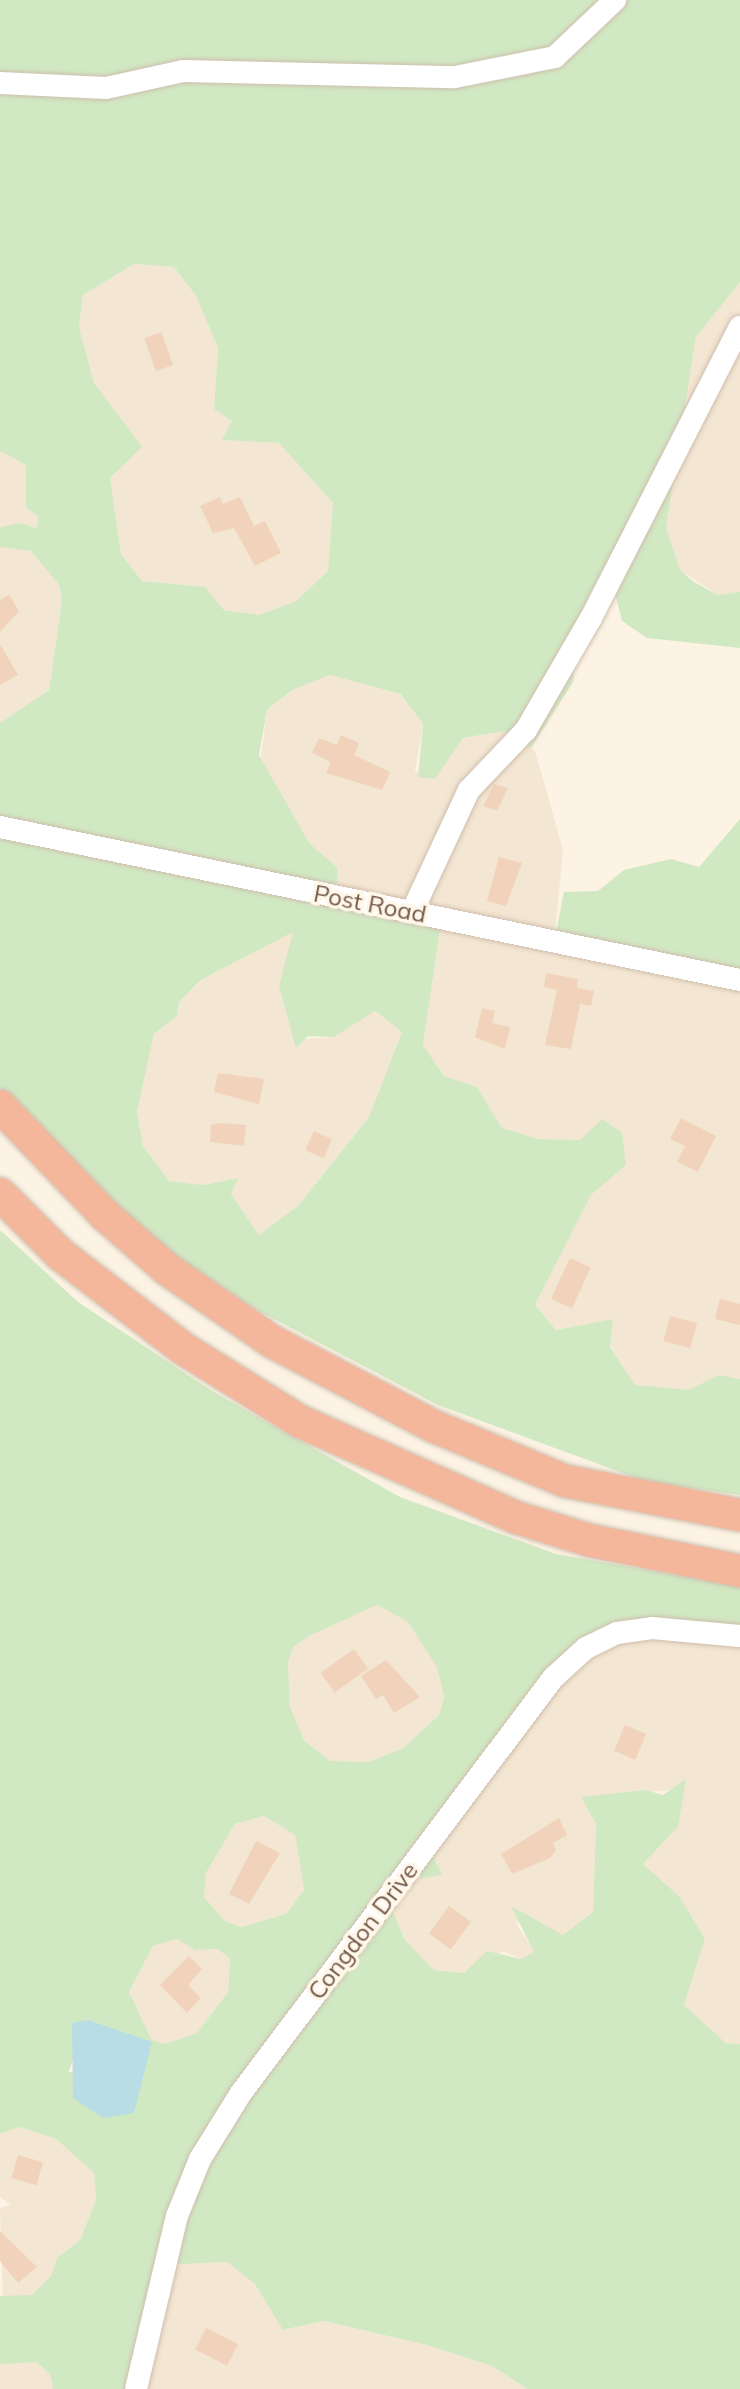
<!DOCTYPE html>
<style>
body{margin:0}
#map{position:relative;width:740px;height:2389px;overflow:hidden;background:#fcf3e4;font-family:Mulish,sans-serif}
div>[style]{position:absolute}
.residential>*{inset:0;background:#f3e6d2}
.green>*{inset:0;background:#d1e9c3}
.water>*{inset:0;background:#b9dde5}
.building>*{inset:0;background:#f1d3bc;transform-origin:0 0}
.roads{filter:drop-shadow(0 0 2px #cfbeae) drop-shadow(0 0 2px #cfbeae)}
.minor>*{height:22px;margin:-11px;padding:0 11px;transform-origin:11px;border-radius:11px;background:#fff}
.highway>*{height:32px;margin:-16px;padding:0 16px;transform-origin:16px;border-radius:16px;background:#f5b79c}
span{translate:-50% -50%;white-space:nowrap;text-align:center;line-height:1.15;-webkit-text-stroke:7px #fff7ea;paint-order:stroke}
.street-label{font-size:24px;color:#745a4a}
</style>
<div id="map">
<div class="residential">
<div style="clip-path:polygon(134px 264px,174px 267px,196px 296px,218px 348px,214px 409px,232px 421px,223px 440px,279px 443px,333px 503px,328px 571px,296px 601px,259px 615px,224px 610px,205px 587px,142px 581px,121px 554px,110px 478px,141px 447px,94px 383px,79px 327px,83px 295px)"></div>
<div style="clip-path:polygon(740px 282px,740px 592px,718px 595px,680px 570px,666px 528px,696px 337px)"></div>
<div style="clip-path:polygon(0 451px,26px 465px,26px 507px,38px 517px,38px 528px,20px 523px,0 527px)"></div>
<div style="clip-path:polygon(0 547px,31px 551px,59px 585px,62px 599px,49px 690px,0 723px)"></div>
<div style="clip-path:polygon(330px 675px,399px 694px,423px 724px,415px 771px,435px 778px,463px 738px,505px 731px,535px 751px,563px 850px,554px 942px,740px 982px,740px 1379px,719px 1375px,689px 1391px,635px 1385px,610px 1346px,613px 1319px,556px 1330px,535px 1305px,591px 1195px,626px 1165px,580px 1140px,538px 1139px,502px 1128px,477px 1087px,444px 1076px,423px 1045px,441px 923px,338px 897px,337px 867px,309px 843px,260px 766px,267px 710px,292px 690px)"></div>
<div style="clip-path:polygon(294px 931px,305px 1039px,334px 1037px,375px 1011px,402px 1032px,369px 1117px,299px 1205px,259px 1235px,231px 1194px,237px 1178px,203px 1185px,169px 1181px,143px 1146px,137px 1112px,154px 1034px,177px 1016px,179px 1002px,202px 980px)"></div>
<div style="clip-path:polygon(377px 1605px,408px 1622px,437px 1666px,444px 1697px,439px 1715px,403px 1748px,369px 1762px,330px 1761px,304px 1740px,290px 1707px,288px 1663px,293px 1647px,309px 1636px)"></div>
<div style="clip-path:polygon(616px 1633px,740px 1637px,740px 2044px,726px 2043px,684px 2005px,705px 1939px,680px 1897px,643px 1864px,678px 1827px,674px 1790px,582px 1797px,596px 1824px,593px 1912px,563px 1935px,515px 1922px,535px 1952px,521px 1959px,503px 1951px,464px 1973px,434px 1970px,405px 1940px,387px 1898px,548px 1679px)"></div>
<div style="clip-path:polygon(264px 1816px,295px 1835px,304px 1890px,286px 1914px,241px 1927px,225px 1921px,204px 1897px,206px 1873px,235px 1824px)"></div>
<div style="clip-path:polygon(177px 1939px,195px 1950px,219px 1949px,230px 1959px,228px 1992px,197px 2033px,165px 2044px,152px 2040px,129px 1992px,153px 1946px)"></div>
<div style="clip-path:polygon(19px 2127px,56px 2139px,95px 2173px,96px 2200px,80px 2240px,57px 2258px,51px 2276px,32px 2295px,3px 2299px,0 2208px,11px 2205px,0 2197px,0 2134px)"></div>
<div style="clip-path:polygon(228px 2262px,255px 2284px,284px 2330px,324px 2321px,427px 2345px,492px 2366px,527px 2389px,133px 2389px,163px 2265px)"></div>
<div style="clip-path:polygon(14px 2359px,36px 2362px,50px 2374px,53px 2389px,0 2389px,0 2364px)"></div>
</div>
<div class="green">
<div style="clip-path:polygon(evenodd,0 0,740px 0,740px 282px,696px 337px,666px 528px,680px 570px,694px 582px,718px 595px,740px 592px,740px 648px,647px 638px,622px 621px,615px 593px,581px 621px,573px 682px,531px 748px,505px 731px,463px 738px,435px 779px,418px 777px,423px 724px,400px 694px,330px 675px,292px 690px,267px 710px,259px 755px,309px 843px,337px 867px,338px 897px,441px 923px,423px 1045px,444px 1076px,477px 1087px,502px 1128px,538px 1139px,580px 1140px,602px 1119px,622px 1133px,626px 1165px,591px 1195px,535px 1305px,556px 1330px,613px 1319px,610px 1347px,635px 1385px,689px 1390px,719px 1375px,740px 1379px,740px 1495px,647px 1482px,438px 1405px,196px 1278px,111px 1207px,0 1088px,0 723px,49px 690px,62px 599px,59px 585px,31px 551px,0 547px,0 527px,20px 523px,37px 528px,38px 517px,26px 507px,26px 465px,0 451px,0 0,134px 264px,174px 267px,196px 296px,218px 348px,214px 409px,232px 421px,222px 440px,279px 443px,333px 503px,328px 571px,296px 601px,259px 615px,224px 610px,205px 587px,142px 581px,121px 554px,110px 478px,142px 447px,94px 383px,79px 327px,83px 295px,134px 264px,0 0,293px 932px,279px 986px,296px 1048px,308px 1036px,334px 1037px,375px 1011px,402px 1032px,369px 1117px,299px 1205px,259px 1235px,231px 1194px,238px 1178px,203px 1185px,169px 1181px,143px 1146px,137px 1112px,154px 1034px,177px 1016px,179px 1002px,201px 980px,293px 932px)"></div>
<div style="clip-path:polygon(740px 819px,740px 982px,554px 942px,564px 892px,598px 891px,624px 870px,671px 859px,699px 867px)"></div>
<div style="clip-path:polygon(evenodd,0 1230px,78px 1302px,212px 1391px,400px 1497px,556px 1554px,740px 1586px,740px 1637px,679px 1630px,598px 1641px,427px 1844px,442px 1875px,399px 1882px,387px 1898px,405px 1940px,434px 1970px,464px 1973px,487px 1951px,521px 1959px,534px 1952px,511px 1906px,563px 1935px,593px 1912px,596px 1824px,581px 1797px,646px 1790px,663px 1795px,686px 1779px,678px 1827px,643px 1864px,680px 1897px,705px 1939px,684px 2005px,726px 2043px,740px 2044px,740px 2389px,527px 2389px,492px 2366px,427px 2345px,324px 2321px,283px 2330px,255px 2284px,227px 2262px,163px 2265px,133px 2389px,53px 2389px,50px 2374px,36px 2362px,0 2364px,0 2296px,32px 2295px,51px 2276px,57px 2258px,80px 2240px,96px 2200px,94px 2173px,56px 2139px,19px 2127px,0 2134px,0 1230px,377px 1605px,408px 1622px,437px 1667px,444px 1697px,439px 1715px,403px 1748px,369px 1762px,330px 1761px,304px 1740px,290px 1707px,288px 1663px,293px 1647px,309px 1636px,377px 1605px,0 1230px,264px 1816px,295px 1835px,304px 1890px,286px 1914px,241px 1927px,225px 1921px,204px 1897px,206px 1873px,235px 1824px,264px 1816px,0 1230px,177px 1939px,195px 1950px,218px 1949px,230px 1959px,228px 1992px,197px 2033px,165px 2044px,152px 2040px,129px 1992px,153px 1946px,177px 1939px,0 1230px,88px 2020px,116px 2034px,152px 2043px,68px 2073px,88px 2020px)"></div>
</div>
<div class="water">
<div style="clip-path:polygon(88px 2020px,152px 2042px,134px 2113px,103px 2118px,73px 2098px,72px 2023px)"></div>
</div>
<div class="building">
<div style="left:161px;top:332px;width:35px;height:18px;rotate:70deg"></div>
<div style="clip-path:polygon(220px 497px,223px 504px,240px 497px,254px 526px,265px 521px,281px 553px,255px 566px,234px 528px,213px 533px,200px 506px)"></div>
<div style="clip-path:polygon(9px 595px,19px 611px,0 632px,0 600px)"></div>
<div style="clip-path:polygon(0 644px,18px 675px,0 685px)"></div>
<div style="clip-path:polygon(341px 735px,359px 743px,354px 755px,390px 772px,382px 790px,326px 773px,331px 762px,312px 753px,319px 738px,337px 745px)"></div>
<div style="clip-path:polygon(494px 784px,508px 788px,497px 811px,483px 806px)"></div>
<div style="clip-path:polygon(499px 857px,522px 863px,506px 906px,487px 901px)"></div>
<div style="clip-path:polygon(546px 973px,578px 979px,577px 988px,594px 991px,591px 1006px,580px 1004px,571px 1049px,545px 1045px,557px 990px,544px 987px)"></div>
<div style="clip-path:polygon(482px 1008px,495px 1011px,492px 1023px,510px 1027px,505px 1049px,475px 1037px)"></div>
<div style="clip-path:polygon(218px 1073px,264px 1079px,259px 1104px,214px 1092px)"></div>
<div style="clip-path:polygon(681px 1118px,716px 1136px,698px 1172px,677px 1162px,685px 1146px,670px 1139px)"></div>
<div style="clip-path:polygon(221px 1123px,246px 1125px,244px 1146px,210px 1142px,211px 1125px)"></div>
<div style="left:314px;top:1131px;width:20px;height:21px;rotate:24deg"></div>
<div style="left:570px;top:1258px;width:23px;height:45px;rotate:25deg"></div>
<div style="clip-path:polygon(720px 1299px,740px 1304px,740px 1325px,715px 1319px)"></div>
<div style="left:670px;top:1316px;width:28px;height:26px;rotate:15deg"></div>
<div style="left:354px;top:1649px;width:24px;height:41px;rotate:54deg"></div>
<div style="clip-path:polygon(386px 1660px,420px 1697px,394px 1713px,383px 1695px,376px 1699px,361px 1676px)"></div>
<div style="left:625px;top:1725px;width:23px;height:28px;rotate:23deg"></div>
<div style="clip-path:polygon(559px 1818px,567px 1835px,553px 1843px,556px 1850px,550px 1858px,512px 1874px,501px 1854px)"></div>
<div style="clip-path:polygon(256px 1841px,280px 1853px,249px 1904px,229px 1894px)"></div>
<div style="left:449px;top:1906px;width:27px;height:34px;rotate:36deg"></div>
<div style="clip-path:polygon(189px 1956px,202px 1969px,188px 1985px,201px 1998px,187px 2013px,160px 1985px)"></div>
<div style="left:18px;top:2155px;width:26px;height:24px;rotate:16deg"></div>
<div style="clip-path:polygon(0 2231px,37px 2267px,18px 2283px,0 2261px)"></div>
<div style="left:206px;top:2328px;width:36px;height:24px;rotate:27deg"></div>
</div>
<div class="roads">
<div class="minor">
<div style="left:0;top:83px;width:106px;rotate:2.7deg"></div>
<div style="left:106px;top:88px;width:79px;rotate:-12.4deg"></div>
<div style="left:183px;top:71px;width:272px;rotate:1.3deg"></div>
<div style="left:455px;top:77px;width:102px;rotate:-11.3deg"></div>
<div style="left:555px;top:57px;width:83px;rotate:-43.5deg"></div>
<div style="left:0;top:827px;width:756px;rotate:11.68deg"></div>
<div style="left:412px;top:912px;width:135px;rotate:-65deg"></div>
<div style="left:469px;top:790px;width:83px;rotate:-46.5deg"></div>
<div style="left:526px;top:730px;width:129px;rotate:-59.9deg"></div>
<div style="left:591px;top:618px;width:327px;rotate:-62.9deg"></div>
<div style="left:136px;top:2389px;width:178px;rotate:-76.7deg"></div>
<div style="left:177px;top:2216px;width:61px;rotate:-68deg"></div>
<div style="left:200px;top:2159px;width:78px;rotate:-58.2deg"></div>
<div style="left:241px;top:2093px;width:519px;rotate:-53.06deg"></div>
<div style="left:553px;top:1678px;width:45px;rotate:-42.3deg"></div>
<div style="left:586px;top:1648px;width:34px;rotate:-26deg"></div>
<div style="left:617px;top:1633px;width:35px;rotate:-8deg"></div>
<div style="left:652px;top:1628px;width:88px;rotate:5.2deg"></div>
</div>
<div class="highway">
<div style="left:0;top:1106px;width:153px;rotate:46.1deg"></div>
<div style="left:106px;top:1216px;width:81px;rotate:41deg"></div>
<div style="left:167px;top:1269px;width:129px;rotate:34.6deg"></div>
<div style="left:273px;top:1342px;width:181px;rotate:27.7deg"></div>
<div style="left:433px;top:1426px;width:143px;rotate:22.6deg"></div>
<div style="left:565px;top:1481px;width:178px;rotate:11deg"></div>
<div style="left:0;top:1194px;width:85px;rotate:45deg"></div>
<div style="left:60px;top:1254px;width:156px;rotate:37.5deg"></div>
<div style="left:184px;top:1349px;width:138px;rotate:32deg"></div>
<div style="left:301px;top:1422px;width:237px;rotate:23.9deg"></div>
<div style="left:518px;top:1518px;width:73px;rotate:17.4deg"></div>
<div style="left:588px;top:1540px;width:155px;rotate:11.5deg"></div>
</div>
</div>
<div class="street-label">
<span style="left:370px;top:904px;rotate:11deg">Post Road</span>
<span style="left:363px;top:1931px;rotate:-53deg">Congdon Drive</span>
</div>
</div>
